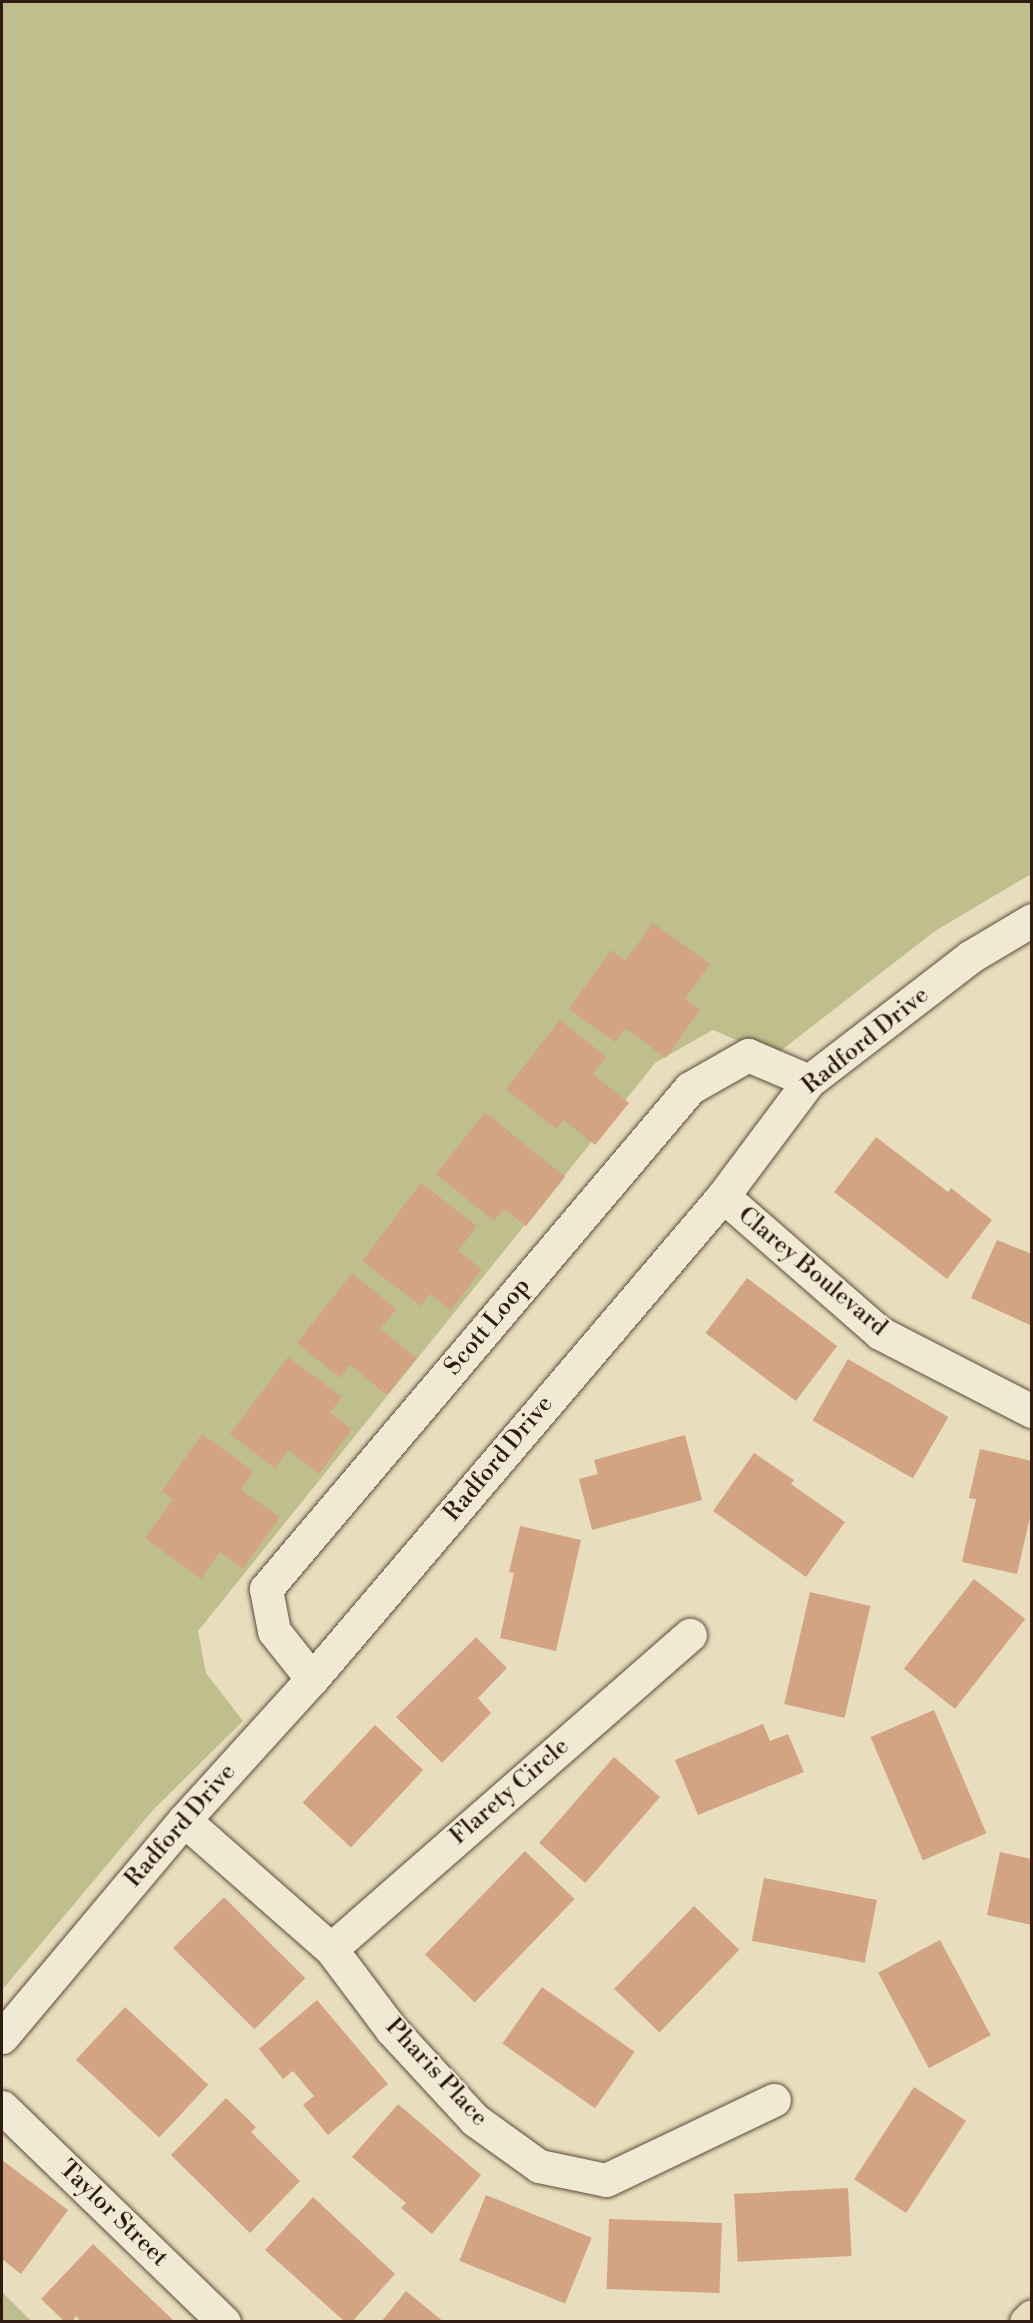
<!DOCTYPE html>
<style>
body{margin:0}
#map{position:relative;width:1033px;height:2323px;overflow:hidden;background:#e8debd;font-family:"Libre Bodoni",serif}
div>[style]{position:absolute}
.green>*{inset:0;background:#bebf8c}
.building>*{inset:0;background:#d3a483;transform-origin:0 0}
.roads{filter:drop-shadow(0 0 2px #5e4c3c) drop-shadow(0 0 2px #5e4c3c)}
.minor>*{height:33px;margin:-16.5px;padding:0 16.5px;transform-origin:16.5px;border-radius:16.5px;background:#f0ead4}
.major>*{height:33px;margin:-16.5px;padding:0 16.5px;transform-origin:16.5px;border-radius:16.5px;background:#e8debd}
span{translate:-50% -50%;white-space:nowrap;text-align:center;line-height:1.15;-webkit-text-stroke:4.5px #f0ead4;paint-order:stroke}
.street-label{font-size:24px;color:#301b11}
.frame{position:absolute;inset:0;border:3px solid #301b11;pointer-events:none}
</style>
<div id="map">
<div class="green">
<div style="clip-path:polygon(2px 2px,1031px 2px,1031px 874px,935px 931px,774px 1056px,713px 1030px,656px 1062px,198px 1631px,206px 1673px,243px 1721px,153px 1810px,2px 1990px)"></div>
<div style="clip-path:polygon(2px 2292px,31px 2321px,2px 2321px)"></div>
</div>
<div class="building">
<div style="clip-path:polygon(653px 923px,710px 964px,685px 999px,700px 1010px,666px 1058px,625px 1028px,615px 1042px,569px 1009px,611px 950px,625px 961px)"></div>
<div style="clip-path:polygon(560px 1020px,606px 1057px,593px 1074px,629px 1103px,595px 1145px,564px 1120px,556px 1129px,506px 1089px)"></div>
<div style="clip-path:polygon(485px 1112px,565px 1177px,526px 1226px,504px 1209px,494px 1221px,436px 1174px)"></div>
<div style="clip-path:polygon(876px 1137px,948px 1192px,951px 1188px,992px 1220px,947px 1279px,834px 1192px)"></div>
<div style="clip-path:polygon(421px 1183px,477px 1226px,458px 1251px,482px 1269px,451px 1310px,430px 1294px,421px 1306px,362px 1261px)"></div>
<div style="clip-path:polygon(997px 1240px,1032px 1254px,1032px 1326px,971px 1298px)"></div>
<div style="clip-path:polygon(352px 1273px,396px 1309px,380px 1329px,417px 1358px,387px 1395px,350px 1365px,340px 1378px,297px 1343px)"></div>
<div style="left:747px;top:1278px;width:113px;height:69px;rotate:37deg"></div>
<div style="clip-path:polygon(288px 1357px,342px 1397px,330px 1413px,352px 1429px,319px 1474px,288px 1450px,275px 1468px,230px 1434px)"></div>
<div style="left:848px;top:1359px;width:116px;height:71px;rotate:30deg"></div>
<div style="clip-path:polygon(202px 1434px,253px 1471px,241px 1490px,280px 1517px,243px 1569px,220px 1552px,201px 1579px,145px 1538px,173px 1499px,162px 1491px)"></div>
<div style="clip-path:polygon(685px 1435px,702px 1500px,592px 1530px,579px 1479px,598px 1474px,594px 1460px)"></div>
<div style="clip-path:polygon(980px 1449px,1032px 1461px,1032px 1509px,1017px 1574px,962px 1562px,976px 1499px,969px 1498px)"></div>
<div style="clip-path:polygon(754px 1453px,794px 1480px,791px 1484px,845px 1522px,806px 1577px,713px 1511px)"></div>
<div style="clip-path:polygon(520px 1526px,581px 1540px,556px 1651px,500px 1638px,514px 1573px,509px 1572px)"></div>
<div style="left:974px;top:1579px;width:65px;height:114px;rotate:38deg"></div>
<div style="left:810px;top:1592px;width:62px;height:115px;rotate:13deg"></div>
<div style="clip-path:polygon(476px 1637px,507px 1668px,478px 1698px,491px 1713px,442px 1763px,396px 1717px)"></div>
<div style="left:934px;top:1710px;width:134px;height:69px;rotate:67deg"></div>
<div style="clip-path:polygon(763px 1724px,770px 1741px,788px 1734px,804px 1772px,698px 1815px,675px 1760px)"></div>
<div style="left:375px;top:1725px;width:66px;height:106px;rotate:43deg"></div>
<div style="left:614px;top:1757px;width:61px;height:114px;rotate:41deg"></div>
<div style="left:525px;top:1851px;width:69px;height:144px;rotate:44deg"></div>
<div style="clip-path:polygon(1000px 1852px,1032px 1859px,1032px 1925px,987px 1915px)"></div>
<div style="left:764px;top:1878px;width:115px;height:64px;rotate:11deg"></div>
<div style="left:224px;top:1897px;width:115px;height:72px;rotate:45deg"></div>
<div style="left:694px;top:1906px;width:63px;height:115px;rotate:44deg"></div>
<div style="left:940px;top:1940px;width:108px;height:70px;rotate:62deg"></div>
<div style="left:542px;top:1987px;width:113px;height:69px;rotate:35deg"></div>
<div style="clip-path:polygon(317px 2000px,388px 2084px,328px 2135px,303px 2105px,314px 2096px,293px 2071px,283px 2079px,259px 2049px)"></div>
<div style="left:125px;top:2007px;width:114px;height:72px;rotate:43deg"></div>
<div style="left:914px;top:2087px;width:62px;height:110px;rotate:33deg"></div>
<div style="clip-path:polygon(226px 2098px,256px 2127px,251px 2132px,300px 2181px,250px 2233px,171px 2155px)"></div>
<div style="clip-path:polygon(398px 2104px,481px 2175px,432px 2234px,401px 2208px,406px 2203px,352px 2157px)"></div>
<div style="clip-path:polygon(2px 2160px,68px 2210px,21px 2274px,2px 2259px)"></div>
<div style="left:848px;top:2188px;width:68px;height:114px;rotate:87deg"></div>
<div style="left:486px;top:2195px;width:114px;height:71px;rotate:22deg"></div>
<div style="clip-path:polygon(313px 2197px,395px 2274px,352px 2322px,345px 2322px,265px 2250px)"></div>
<div style="left:609px;top:2219px;width:113px;height:70px;rotate:2deg"></div>
<div style="clip-path:polygon(93px 2244px,173px 2320px,172px 2322px,81px 2322px,76px 2316px,72px 2322px,65px 2322px,41px 2299px)"></div>
<div style="clip-path:polygon(406px 2291px,444px 2322px,381px 2322px)"></div>
</div>
<div class="roads">
<div class="minor">
<div style="left:723px;top:1196px;width:208px;rotate:41.1deg"></div>
<div style="left:880px;top:1333px;width:171px;rotate:27.2deg"></div>
<div style="left:312px;top:1679px;width:61px;rotate:-128.4deg"></div>
<div style="left:274px;top:1631px;width:43px;rotate:-100.8deg"></div>
<div style="left:266px;top:1589px;width:656px;rotate:-49.76deg"></div>
<div style="left:690px;top:1088px;width:67px;rotate:-29.6deg"></div>
<div style="left:748px;top:1055px;width:66px;rotate:23.1deg"></div>
<div style="left:184px;top:1820px;width:196px;rotate:41.3deg"></div>
<div style="left:331px;top:1949px;width:100px;rotate:53.1deg"></div>
<div style="left:391px;top:2029px;width:124px;rotate:47.3deg"></div>
<div style="left:475px;top:2120px;width:79px;rotate:35.7deg"></div>
<div style="left:539px;top:2166px;width:68px;rotate:11.8deg"></div>
<div style="left:606px;top:2180px;width:186px;rotate:-25.5deg"></div>
<div style="left:331px;top:1949px;width:477px;rotate:-41.2deg"></div>
<div style="left:2px;top:2037px;width:283px;rotate:-50deg"></div>
<div style="left:184px;top:1820px;width:190px;rotate:-47.8deg"></div>
<div style="left:312px;top:1679px;width:634px;rotate:-49.6deg"></div>
<div style="left:723px;top:1196px;width:144px;rotate:-53.2deg"></div>
<div style="left:809px;top:1081px;width:203px;rotate:-37.6deg"></div>
<div style="left:970px;top:957px;width:72px;rotate:-30.8deg"></div>
<div style="left:2px;top:2107px;width:309px;rotate:44.1deg"></div>
</div>
<div class="major">
<div style="left:1026px;top:2322px;width:8px;rotate:-45deg"></div>
</div>
</div>
<div class="street-label">
<span style="left:866px;top:1041px;rotate:-39deg">Radford Drive</span>
<span style="left:812px;top:1272px;rotate:40deg">Clarey Boulevard</span>
<span style="left:488px;top:1327px;rotate:-50deg">Scott Loop</span>
<span style="left:499px;top:1459px;rotate:-50deg">Radford Drive</span>
<span style="left:510px;top:1792px;rotate:-41deg">Flarety Circle</span>
<span style="left:181px;top:1826px;rotate:-49deg">Radford Drive</span>
<span style="left:436px;top:2073px;rotate:47deg">Pharis Place</span>
<span style="left:113px;top:2214px;rotate:44deg">Taylor Street</span>
</div>
<div class="frame"></div>
</div>
